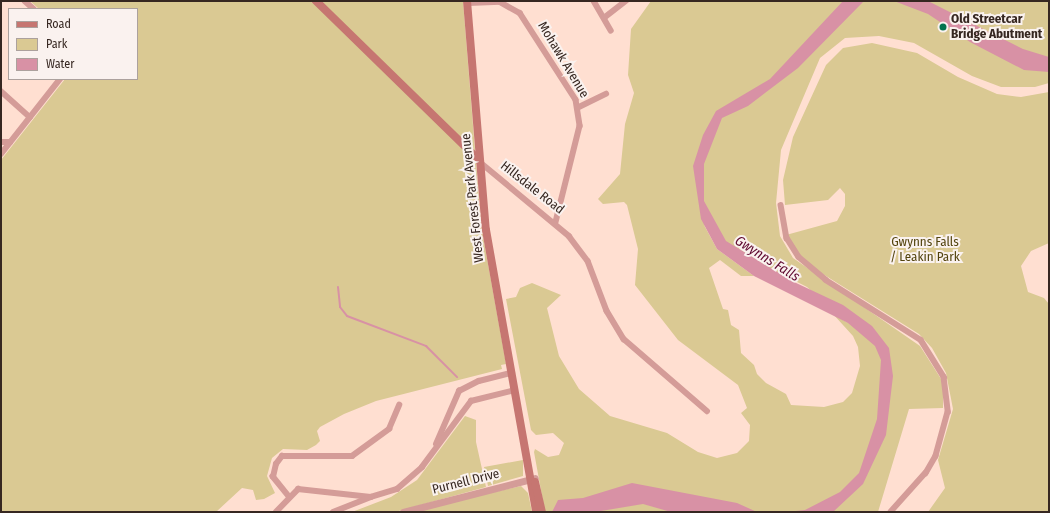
<!DOCTYPE html>
<style>
body{margin:0}
#map{position:relative;width:1050px;height:513px;overflow:hidden;background:#ffdfd1;font-family:"Fira Sans Condensed",sans-serif}
div>[style]{position:absolute}
.green>*{inset:0;background:#dac993}
.water>*{inset:0;background:#d891a5}
.stream>*{height:2px;margin:-1px;padding:0 1px;transform-origin:1px;border-radius:1px;background:#d891a5}
.minor>*{height:5.5px;margin:-2.75px;padding:0 2.75px;transform-origin:2.75px;border-radius:2.75px;background:#d49c98}
.tertiary>*{height:7px;margin:-3.5px;padding:0 3.5px;transform-origin:3.5px;border-radius:3.5px;background:#d49c98}
.secondary>*{height:8px;margin:-4px;padding:0 4px;transform-origin:4px;border-radius:4px;background:#c67671}
.dots>*{width:11px;height:11px;translate:-50% -50%;box-sizing:border-box;border:2px solid #faf2ef;border-radius:50%}
span{translate:-50% -50%;white-space:nowrap;text-align:center;line-height:1.15;-webkit-text-stroke:4px #faf2ef;paint-order:stroke}
.poi-label{font-size:13px;color:#362721;font-weight:700}
.left{translate:0 -50%;text-align:left}
.street-label{font-size:13px;color:#362721}
.park-label{font-size:13px;color:#53440e}
.water-label{font-size:14px;color:#5e082f;font-style:italic}
.frame{position:absolute;inset:0;border:2px solid #362721;pointer-events:none}
.legend{position:absolute;left:8px;top:8px;width:130px;height:72px;box-sizing:border-box;background:#faf2ef;border:1px solid #aca19d;margin:0;padding:5px 7px;list-style:none;font-size:12px;color:#362721}
.legend li{display:flex;align-items:center;gap:8px;height:20px}
.legend b{width:20px;border:1px solid #aca19d}
</style>
<div id="map">
<div class="green">
<div style="clip-path:polygon(30px 1px,463px 1px,481px 225px,506px 364px,501px 365px,502px 369px,376px 401px,344px 414px,320px 427px,317px 431px,320px 441px,316px 445px,307px 450px,283px 449px,272px 458px,267px 476px,275px 493px,264px 499px,256px 500px,253px 490px,242px 488px,216px 512px,1px 512px,1px 160px,65px 79px,137px 79px,137px 9px,39px 9px)"></div>
<div style="clip-path:polygon(evenodd,651px 1px,1049px 1px,1049px 83px,1035px 87px,1001px 87px,972px 76px,914px 43px,879px 36px,845px 38px,820px 58px,781px 150px,776px 203px,780px 236px,793px 258px,920px 346px,943px 382px,943px 408px,909px 409px,878px 512px,545px 512px,534px 452px,535px 449px,548px 457px,559px 455px,564px 443px,553px 433px,536px 435px,531px 430px,506px 299px,516px 297px,520px 288px,532px 283px,561px 295px,547px 308px,559px 356px,579px 389px,610px 416px,667px 433px,698px 452px,717px 458px,737px 453px,749px 441px,750px 425px,741px 413px,747px 408px,738px 385px,678px 340px,635px 285px,638px 249px,627px 205px,624px 202px,603px 204px,598px 199px,620px 174px,625px 124px,634px 93px,628px 75px,631px 29px,651px 1px,704px 225px,735px 250px,807px 287px,848px 323px,833px 314px,853px 336px,858px 347px,860px 366px,852px 393px,843px 402px,824px 407px,791px 405px,786px 394px,766px 383px,757px 374px,754px 365px,741px 353px,739px 330px,731px 325px,728px 310px,723px 309px,709px 268px,720px 260px,741px 276px,754px 276px,717px 249px,704px 225px)"></div>
<div style="clip-path:polygon(872px 43px,917px 53px,958px 77px,997px 94px,1021px 97px,1049px 92px,1049px 243px,1031px 251px,1021px 266px,1028px 292px,1044px 298px,1049px 304px,1049px 512px,928px 512px,945px 488px,938px 460px,953px 409px,946px 373px,932px 348px,919px 334px,810px 266px,799px 256px,786px 235px,837px 221px,845px 206px,845px 194px,840px 188px,828px 200px,785px 205px,783px 180px,793px 137px,826px 65px,843px 48px)"></div>
<div style="clip-path:polygon(465px 416px,476px 420px,476px 442px,486px 487px,395px 512px,352px 512px,391px 497px,417px 480px)"></div>
<div style="clip-path:polygon(523px 460px,523px 476px,488px 486px,484px 467px)"></div>
<div style="clip-path:polygon(521px 486px,528px 493px,532px 512px,409px 512px)"></div>
</div>
<div class="water">
<div style="clip-path:polygon(843px 1px,864px 1px,798px 68px,748px 106px,722px 118px,704px 164px,704px 201px,726px 241px,794px 282px,843px 305px,872px 326px,889px 348px,893px 376px,886px 435px,863px 484px,833px 512px,786px 512px,805px 510px,840px 492px,859px 473px,877px 419px,881px 360px,875px 346px,848px 323px,754px 276px,717px 249px,701px 219px,693px 166px,703px 135px,716px 111px,770px 79px)"></div>
<div style="clip-path:polygon(894px 1px,928px 1px,1023px 49px,1049px 57px,1049px 72px,1024px 70px,970px 42px,928px 14px)"></div>
<div style="clip-path:polygon(632px 483px,737px 503px,757px 512px,671px 512px,643px 504px,595px 512px,552px 512px,558px 500px,583px 498px)"></div>
</div>
<div class="stream">
<div style="left:338px;top:287px;width:20px;rotate:84deg"></div>
<div style="left:340px;top:307px;width:11px;rotate:52deg"></div>
<div style="left:347px;top:316px;width:85px;rotate:20.8deg"></div>
<div style="left:426px;top:346px;width:44px;rotate:45deg"></div>
</div>
<div class="minor">
<div style="left:25px;top:1px;width:12px;rotate:42deg"></div>
<div style="left:594px;top:1px;width:34px;rotate:60deg"></div>
<div style="left:468px;top:3px;width:32px;rotate:-2deg"></div>
<div style="left:500px;top:2px;width:23px;rotate:29deg"></div>
<div style="left:520px;top:13px;width:103px;rotate:57.2deg"></div>
<div style="left:576px;top:100px;width:26px;rotate:81deg"></div>
<div style="left:580px;top:126px;width:99px;rotate:104deg"></div>
<div style="left:604px;top:18px;width:28px;rotate:-38deg"></div>
<div style="left:1px;top:91px;width:39px;rotate:42deg"></div>
<div style="left:579px;top:107px;width:30px;rotate:-26deg"></div>
<div style="left:1px;top:142px;width:9px"></div>
<div style="left:1px;top:154px;width:95px;rotate:-51.8deg"></div>
<div style="left:480px;top:162px;width:116px;rotate:39.7deg"></div>
<div style="left:569px;top:236px;width:31px;rotate:53deg"></div>
<div style="left:588px;top:261px;width:53px;rotate:69.2deg"></div>
<div style="left:607px;top:311px;width:33px;rotate:59deg"></div>
<div style="left:624px;top:339px;width:110px;rotate:40.9deg"></div>
<div style="left:781px;top:205px;width:34px;rotate:80deg"></div>
<div style="left:787px;top:238px;width:22px;rotate:58deg"></div>
<div style="left:799px;top:257px;width:35px;rotate:40deg"></div>
<div style="left:826px;top:280px;width:112px;rotate:32.3deg"></div>
<div style="left:921px;top:340px;width:44px;rotate:58.1deg"></div>
<div style="left:944px;top:377px;width:35px;rotate:83deg"></div>
<div style="left:948px;top:412px;width:46px;rotate:105.3deg"></div>
<div style="left:936px;top:456px;width:20px;rotate:120deg"></div>
<div style="left:926px;top:473px;width:52px;rotate:131.9deg"></div>
<div style="left:436px;top:444px;width:58px;rotate:-66.5deg"></div>
<div style="left:459px;top:391px;width:22px;rotate:-27deg"></div>
<div style="left:479px;top:381px;width:34px;rotate:-14deg"></div>
<div style="left:289px;top:497px;width:26px;rotate:-129deg"></div>
<div style="left:273px;top:477px;width:13px;rotate:-77deg"></div>
<div style="left:276px;top:464px;width:10px;rotate:-53deg"></div>
<div style="left:282px;top:456px;width:70px"></div>
<div style="left:352px;top:456px;width:46px;rotate:-36.1deg"></div>
<div style="left:389px;top:429px;width:26px;rotate:-67deg"></div>
<div style="left:276px;top:512px;width:32px;rotate:-46deg"></div>
<div style="left:298px;top:489px;width:73px;rotate:6.3deg"></div>
<div style="left:371px;top:497px;width:27px;rotate:-17deg"></div>
<div style="left:397px;top:489px;width:33px;rotate:-41deg"></div>
<div style="left:422px;top:467px;width:82px;rotate:-53.4deg"></div>
<div style="left:471px;top:401px;width:45px;rotate:-14deg"></div>
<div style="left:333px;top:512px;width:41px;rotate:-21.5deg"></div>
</div>
<div class="tertiary">
<div style="left:403px;top:512px;width:136px;rotate:-14.4deg"></div>
</div>
<div class="secondary">
<div style="left:316px;top:1px;width:229px;rotate:44.3deg"></div>
<div style="left:467px;top:1px;width:230px;rotate:85.3deg"></div>
<div style="left:486px;top:230px;width:286px;rotate:79.9deg"></div>
<div style="left:535px;top:482px;width:31px;rotate:77deg"></div>
</div>
<div class="dots">
<div style="left:943px;top:27px;background:#03734d"></div>
</div>
<div class="poi-label">
<span class="left" style="left:951px;top:27px">Old Streetcar<br>Bridge Abutment</span>
</div>
<div class="street-label">
<span style="left:563px;top:60px;rotate:59deg">Mohawk Avenue</span>
<span style="left:532px;top:188px;rotate:38deg">Hillsdale Road</span>
<span style="left:473px;top:198px;rotate:-96deg">West Forest Park Avenue</span>
<span style="left:466px;top:482px;rotate:-14deg">Purnell Drive</span>
</div>
<div class="park-label">
<span style="left:925px;top:250px">Gwynns Falls<br>/ Leakin Park</span>
</div>
<div class="water-label">
<span style="left:767px;top:259px;rotate:32deg">Gwynns Falls</span>
</div>
<div class="frame"></div>
<ul class="legend">
<li><b style="height:5px;background:#c67671"></b>Road</li>
<li><b style="height:11px;background:#dac993"></b>Park</li>
<li><b style="height:11px;background:#d891a5"></b>Water</li>
</ul>
</div>
